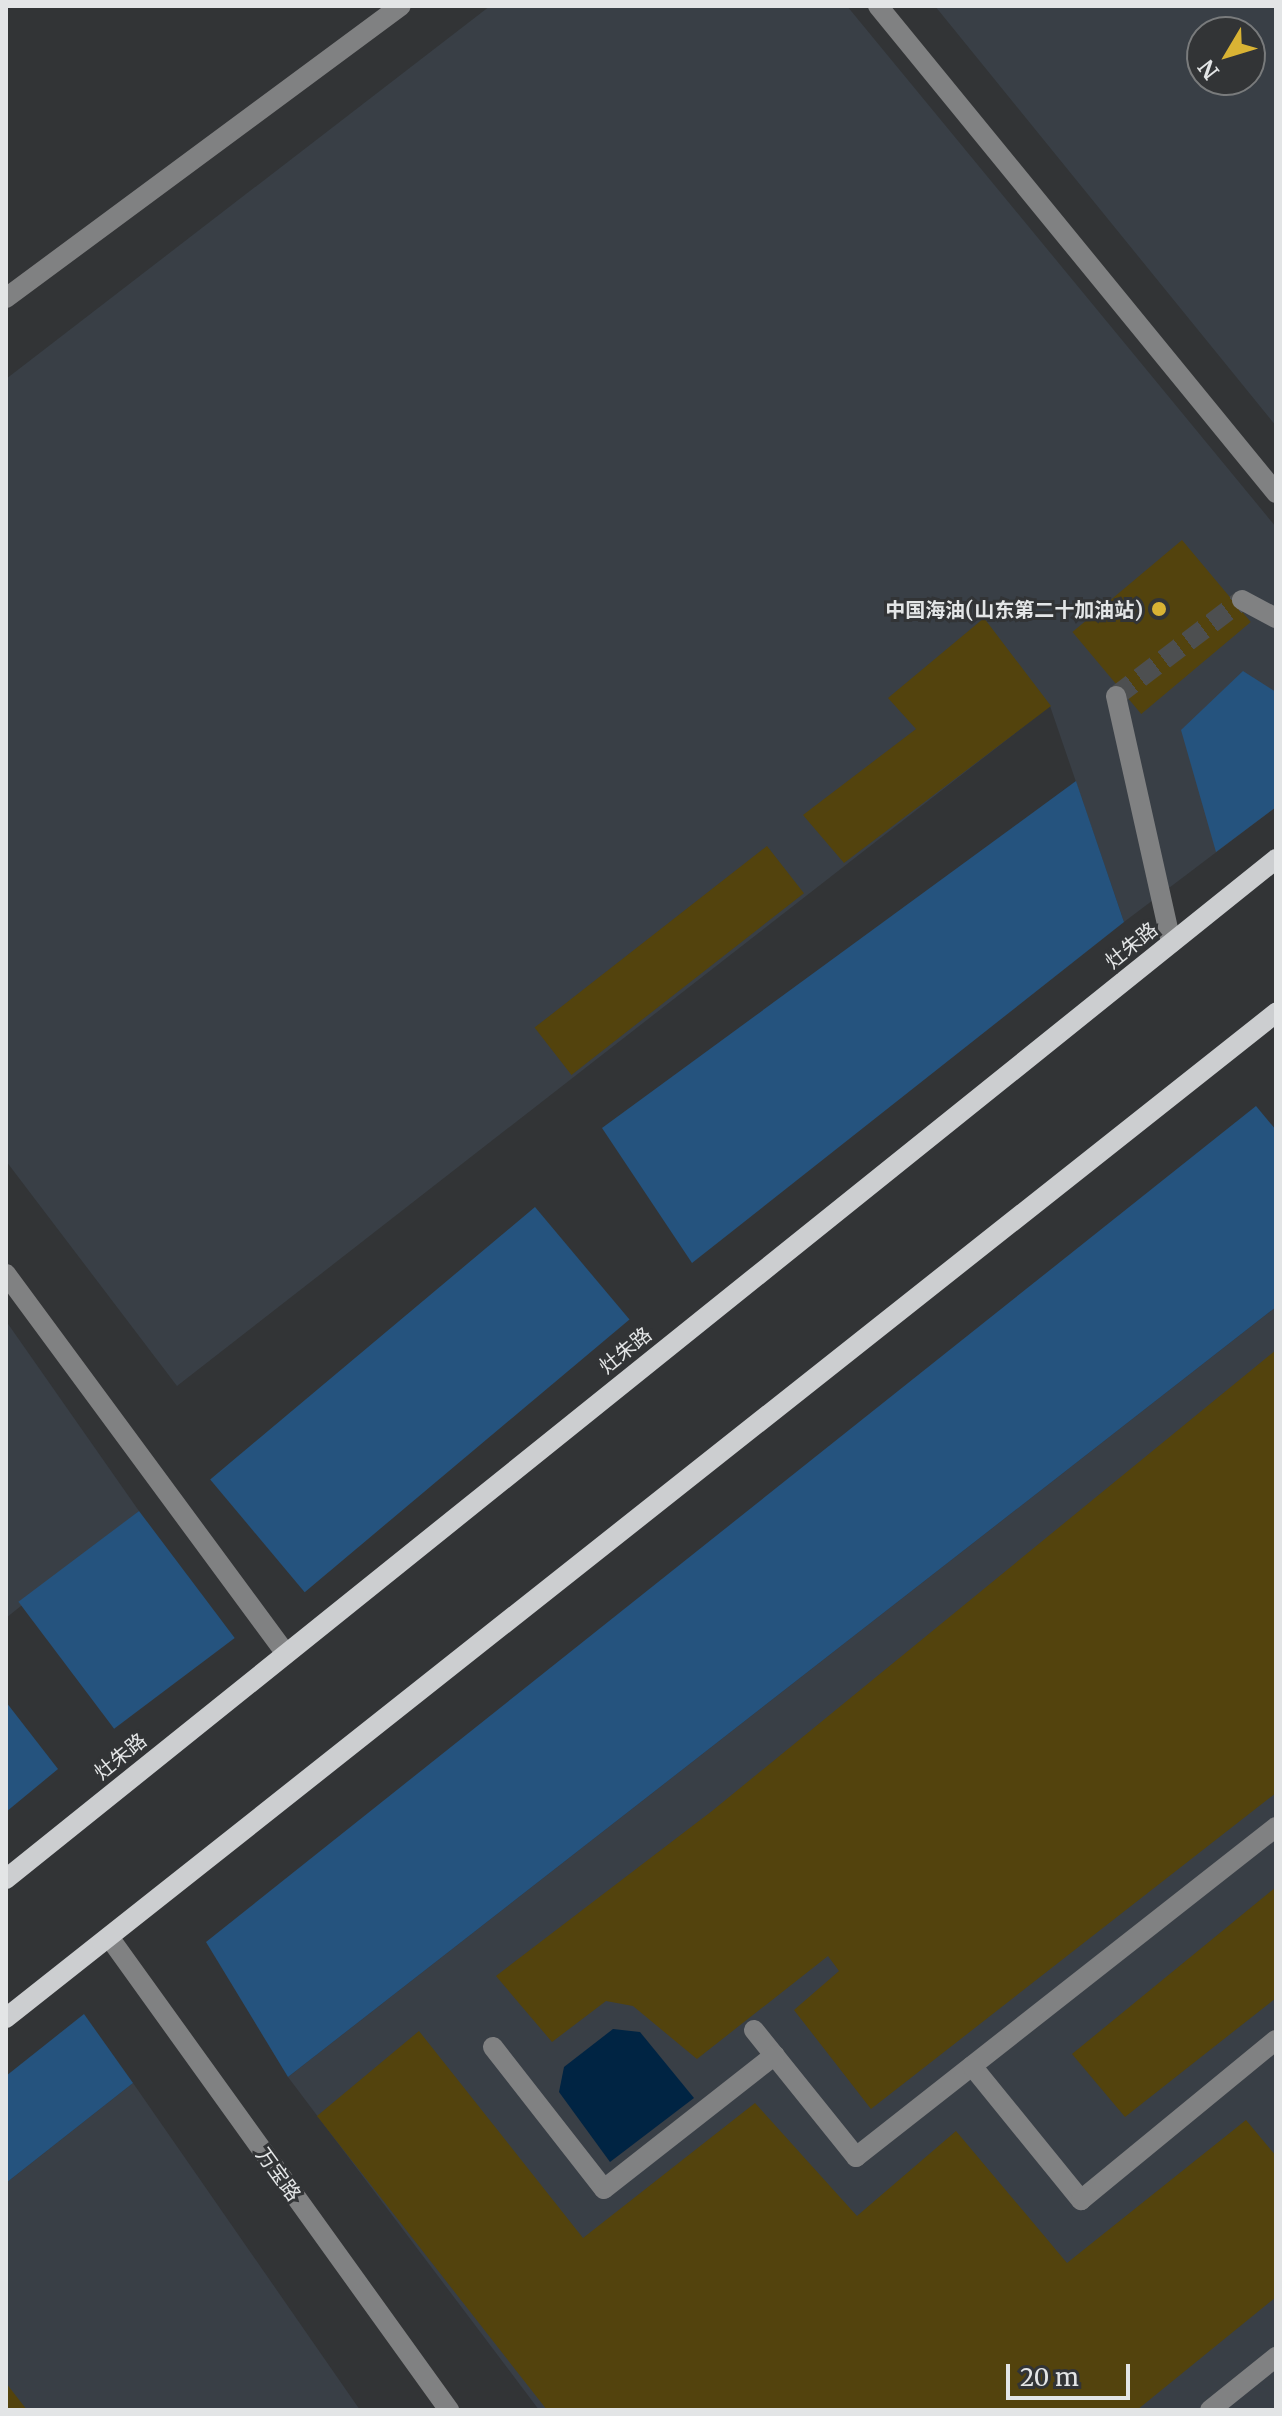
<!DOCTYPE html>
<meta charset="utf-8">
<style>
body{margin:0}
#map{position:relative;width:1282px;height:2416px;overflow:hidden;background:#323436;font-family:Merriweather,"Noto Sans SC",serif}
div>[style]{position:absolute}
.built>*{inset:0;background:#393f46}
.green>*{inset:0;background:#25537e;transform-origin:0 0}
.water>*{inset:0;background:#002443}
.building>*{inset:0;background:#53430d;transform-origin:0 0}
.minor-tunnel>*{height:20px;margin-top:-10px;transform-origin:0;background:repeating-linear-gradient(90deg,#4d4f50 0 20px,transparent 0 30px)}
.minor>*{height:20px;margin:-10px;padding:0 10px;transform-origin:10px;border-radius:10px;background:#808182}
.major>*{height:20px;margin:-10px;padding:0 10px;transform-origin:10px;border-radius:10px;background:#ccced0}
.dots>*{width:22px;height:22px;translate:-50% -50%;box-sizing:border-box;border:4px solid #323436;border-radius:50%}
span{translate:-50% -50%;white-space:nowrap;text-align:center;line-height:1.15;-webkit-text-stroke:6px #323436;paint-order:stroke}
.poi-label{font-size:20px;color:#e3e5e6;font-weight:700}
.right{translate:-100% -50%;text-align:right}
.street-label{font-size:20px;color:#e3e5e6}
.frame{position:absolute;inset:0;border:8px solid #e3e5e6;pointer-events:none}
.north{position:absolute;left:1186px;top:16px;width:80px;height:80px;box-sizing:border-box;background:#323436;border:2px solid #797b7c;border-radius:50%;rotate:232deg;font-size:22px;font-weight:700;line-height:32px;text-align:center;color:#e3e5e6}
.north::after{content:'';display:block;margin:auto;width:28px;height:36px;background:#d9b334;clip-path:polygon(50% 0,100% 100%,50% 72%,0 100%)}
.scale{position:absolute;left:1006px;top:2364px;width:124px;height:36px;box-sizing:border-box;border:4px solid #e3e5e6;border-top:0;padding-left:10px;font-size:24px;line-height:28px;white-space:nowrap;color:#e3e5e6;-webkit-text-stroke:6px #323436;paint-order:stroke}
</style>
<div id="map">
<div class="built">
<div style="clip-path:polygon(490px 6px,847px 6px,1276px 527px,1276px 807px,1124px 922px,1050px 706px,177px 1386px,6px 1161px,6px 379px)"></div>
<div style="clip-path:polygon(evenodd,935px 6px,1276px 6px,1276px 426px,935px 6px,1202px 32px,1250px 32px,1250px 80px,1202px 80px,1202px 32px)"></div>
<div style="clip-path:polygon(1276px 1307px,1276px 2410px,539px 2410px,288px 2077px)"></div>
<div style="clip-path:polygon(6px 1321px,139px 1511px,6px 1618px)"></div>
<div style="clip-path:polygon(133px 2083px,360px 2410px,6px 2410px,6px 2183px)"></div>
</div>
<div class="green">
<div style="clip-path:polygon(1243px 671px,1276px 692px,1276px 807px,1216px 852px,1181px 730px)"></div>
<div style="clip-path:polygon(1076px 781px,1124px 922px,692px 1263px,602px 1128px)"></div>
<div style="clip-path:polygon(1256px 1106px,1276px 1130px,1276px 1307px,288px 2077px,206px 1942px)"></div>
<div style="left:535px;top:1207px;width:147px;height:424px;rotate:50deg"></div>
<div style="left:139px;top:1511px;width:159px;height:151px;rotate:53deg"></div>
<div style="clip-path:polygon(6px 1702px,58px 1769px,6px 1812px)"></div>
<div style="clip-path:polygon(84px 2014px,133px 2083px,6px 2183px,6px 2076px)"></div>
</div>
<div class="water">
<div style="clip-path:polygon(613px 2029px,640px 2032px,694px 2098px,610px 2162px,559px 2092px,564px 2067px)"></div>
</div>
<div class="building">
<div style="left:1182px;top:540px;width:107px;height:143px;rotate:50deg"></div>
<div style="clip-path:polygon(984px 618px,1051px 706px,844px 863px,803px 815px,916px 729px,888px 698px)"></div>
<div style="left:767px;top:846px;width:60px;height:295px;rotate:52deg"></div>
<div style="clip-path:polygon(1276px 1350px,1276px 1793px,871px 2109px,794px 2010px,839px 1971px,828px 1956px,697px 2059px,633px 2006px,606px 2001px,552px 2042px,496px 1976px,712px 1811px)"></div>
<div style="clip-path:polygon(1276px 1887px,1276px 1998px,1125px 2117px,1072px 2054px)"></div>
<div style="clip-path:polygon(419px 2031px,583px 2238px,755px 2103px,857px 2216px,956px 2131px,1067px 2263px,1246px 2120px,1276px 2156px,1276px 2297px,1137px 2410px,547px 2410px,317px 2116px)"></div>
<div style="clip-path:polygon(6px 2383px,27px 2410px,6px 2410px)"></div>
</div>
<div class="minor-tunnel">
<div style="left:1116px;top:696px;width:158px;rotate:-37.3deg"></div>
</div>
<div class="minor">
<div style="left:878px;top:6px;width:629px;rotate:50.74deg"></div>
<div style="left:6px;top:298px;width:491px;rotate:-36.5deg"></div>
<div style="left:1242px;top:600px;width:38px;rotate:28deg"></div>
<div style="left:1116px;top:696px;width:253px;rotate:77.4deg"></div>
<div style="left:6px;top:1274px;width:471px;rotate:53.6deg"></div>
<div style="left:109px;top:1937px;width:583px;rotate:54.29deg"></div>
<div style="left:754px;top:2030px;width:163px;rotate:51.2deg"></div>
<div style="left:856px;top:2157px;width:534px;rotate:-38.16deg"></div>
<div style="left:493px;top:2047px;width:180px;rotate:52deg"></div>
<div style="left:604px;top:2189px;width:217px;rotate:-38.1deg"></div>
<div style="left:972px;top:2066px;width:173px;rotate:50.9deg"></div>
<div style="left:1081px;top:2200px;width:252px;rotate:-39.4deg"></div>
<div style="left:1210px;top:2410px;width:85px;rotate:-38.8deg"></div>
</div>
<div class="major">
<div style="left:6px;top:1879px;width:1629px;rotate:-38.77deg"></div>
<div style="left:6px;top:2018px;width:1620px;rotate:-38.36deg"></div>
</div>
<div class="dots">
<div style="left:1159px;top:609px;background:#d9b334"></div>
</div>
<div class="poi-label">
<span class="right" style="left:1143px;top:609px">中国海油(山东第二十加油站)</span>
</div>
<div class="street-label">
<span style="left:1131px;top:945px;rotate:-39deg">灶朱路</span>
<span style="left:625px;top:1350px;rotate:-39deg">灶朱路</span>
<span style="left:120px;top:1756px;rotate:-39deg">灶朱路</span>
<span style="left:279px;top:2174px;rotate:54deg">万宝路</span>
</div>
<div class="frame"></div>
<div class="north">N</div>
<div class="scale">20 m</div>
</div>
